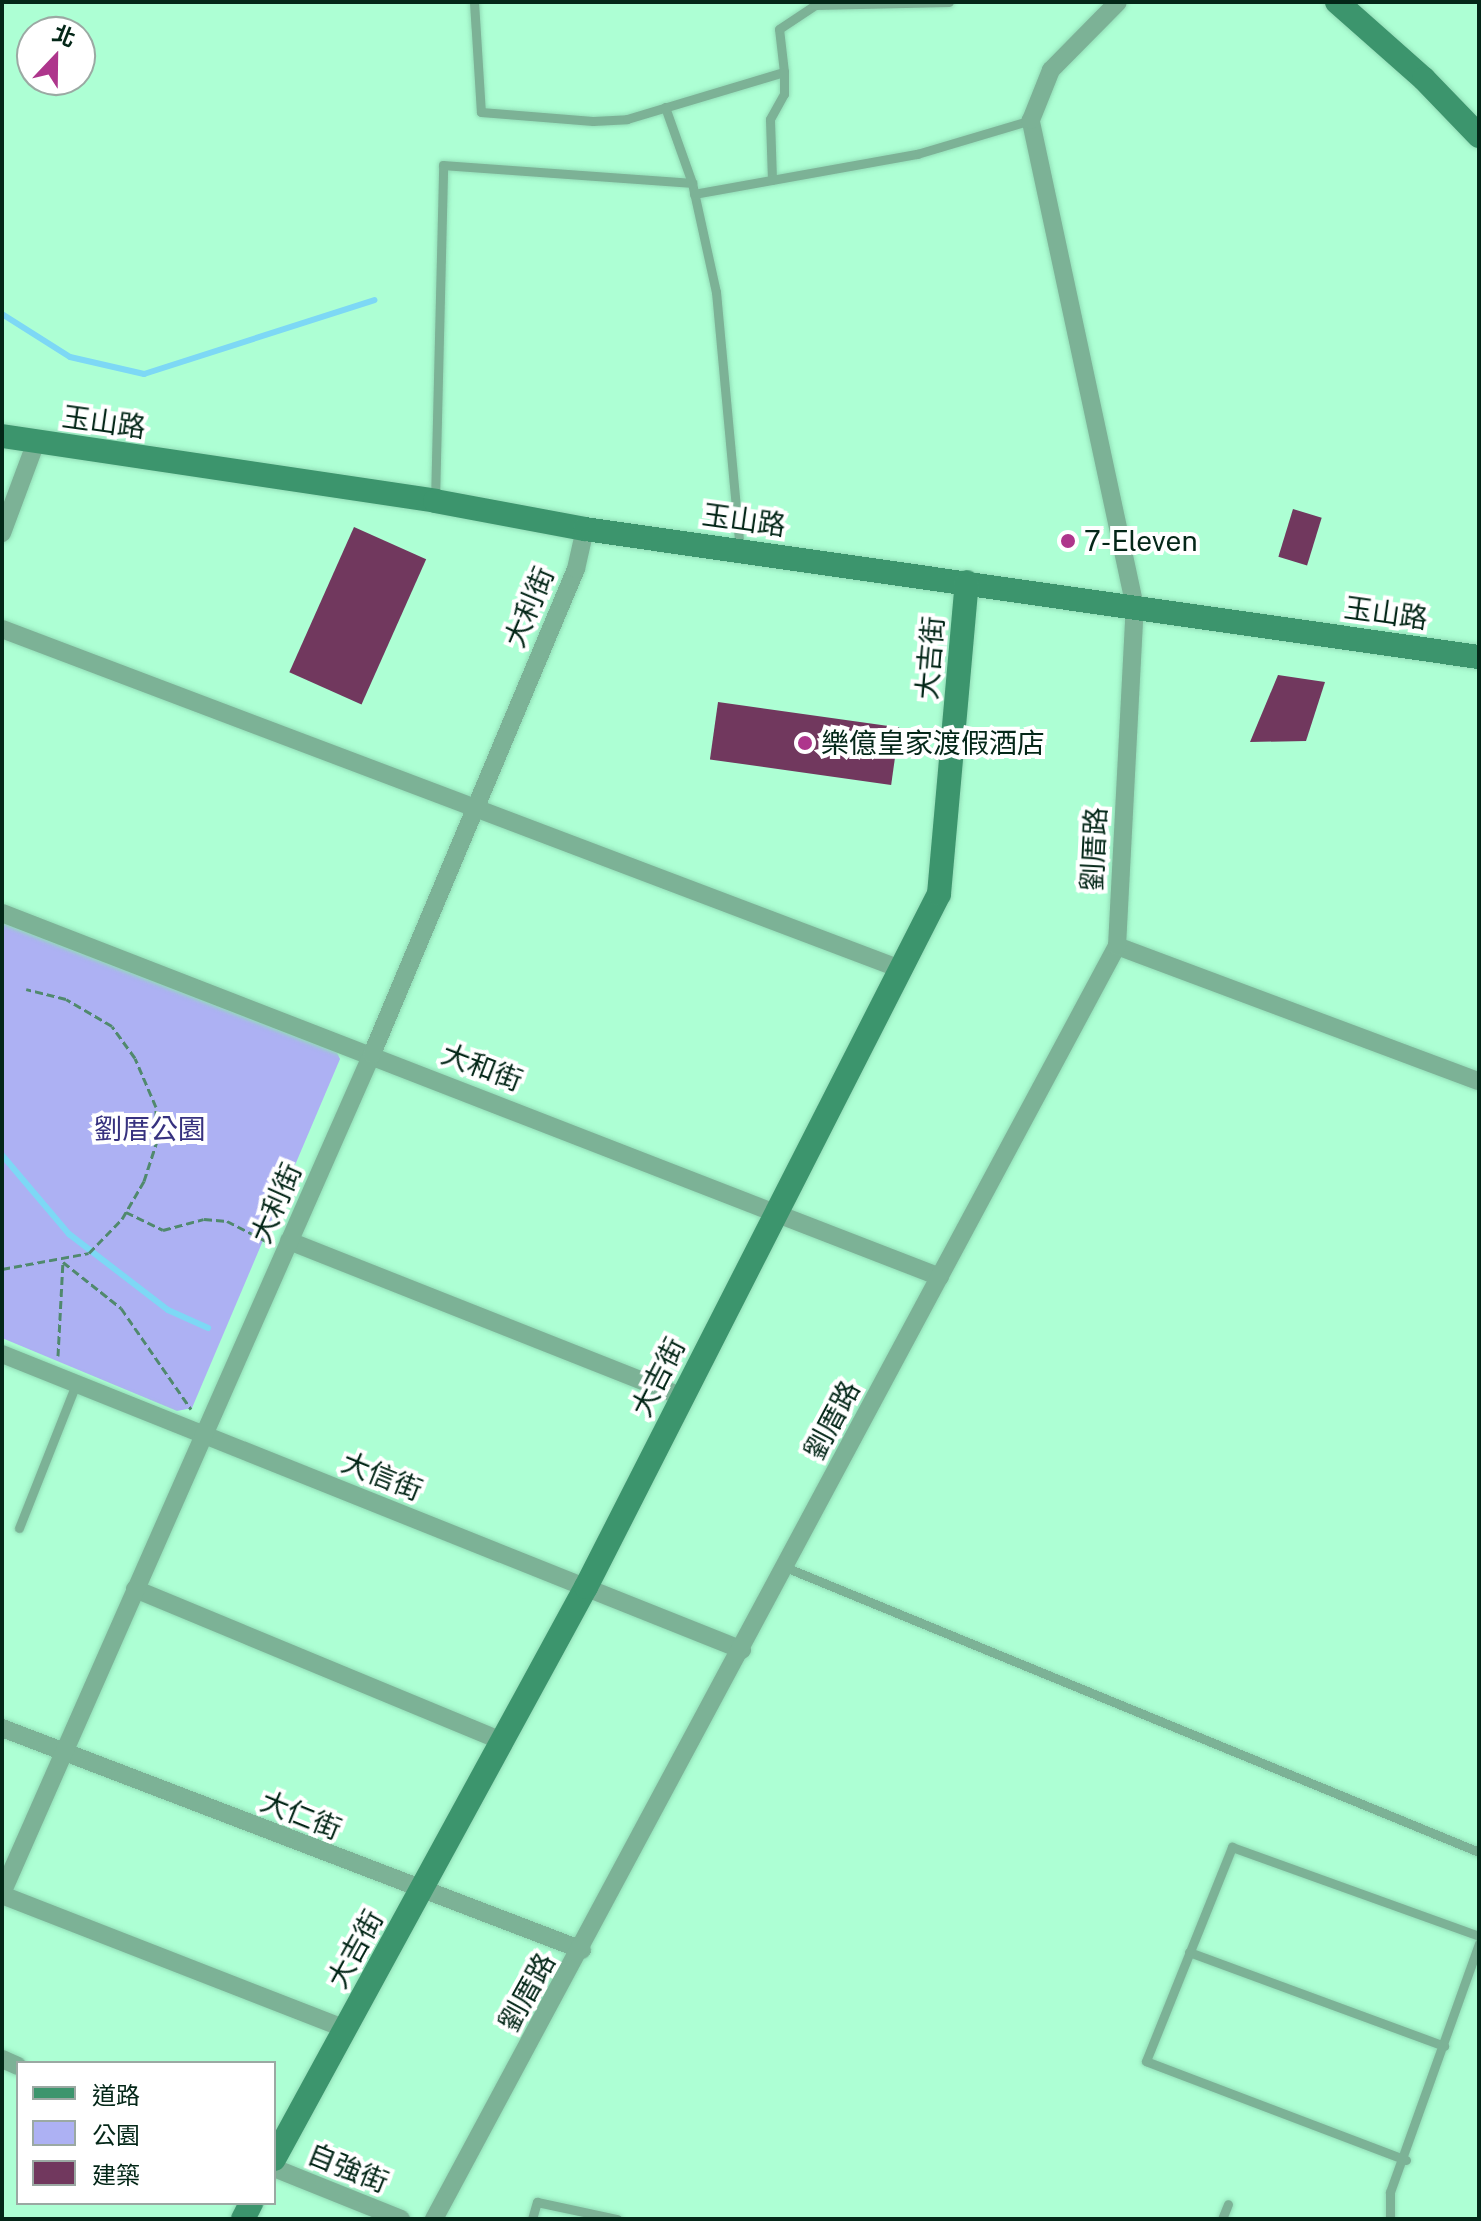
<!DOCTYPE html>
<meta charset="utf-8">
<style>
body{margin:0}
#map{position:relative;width:1481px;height:2221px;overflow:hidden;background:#adffd4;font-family:"Public Sans","Noto Sans TC",sans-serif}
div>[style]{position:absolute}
.green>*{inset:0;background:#adb1f3}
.stream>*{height:6px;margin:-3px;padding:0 3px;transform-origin:3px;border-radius:3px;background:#7dd8f5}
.building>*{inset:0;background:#71385e;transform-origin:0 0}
.path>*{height:3px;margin-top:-1.5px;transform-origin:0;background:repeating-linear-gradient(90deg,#50896d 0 8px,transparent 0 12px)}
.roads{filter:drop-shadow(0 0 2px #92dcb6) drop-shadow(0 0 2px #92dcb6)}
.lane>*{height:9px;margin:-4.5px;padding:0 4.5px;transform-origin:4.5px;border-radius:4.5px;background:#7cb296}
.street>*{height:18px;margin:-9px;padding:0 9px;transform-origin:9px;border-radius:9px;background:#7cb296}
.secondary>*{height:24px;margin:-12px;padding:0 12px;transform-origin:12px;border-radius:12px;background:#3c956d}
.dots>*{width:22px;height:22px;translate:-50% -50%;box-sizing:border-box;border:4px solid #fff;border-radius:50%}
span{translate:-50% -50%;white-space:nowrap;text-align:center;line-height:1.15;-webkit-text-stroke:8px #fff;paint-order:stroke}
.street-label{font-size:28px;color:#042718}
.poi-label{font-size:28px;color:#042718}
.left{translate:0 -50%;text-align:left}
.park-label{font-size:28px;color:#37327f}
.frame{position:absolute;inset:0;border:4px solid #042718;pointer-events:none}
.legend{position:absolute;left:16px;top:2061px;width:260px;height:144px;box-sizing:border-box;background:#fff;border:2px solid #9ba9a3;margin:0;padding:10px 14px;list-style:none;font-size:24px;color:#042718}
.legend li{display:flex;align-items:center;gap:16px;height:40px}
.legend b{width:40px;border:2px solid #9ba9a3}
.north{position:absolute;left:16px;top:16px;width:80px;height:80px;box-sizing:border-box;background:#fff;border:2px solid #9ba9a3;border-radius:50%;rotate:22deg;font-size:22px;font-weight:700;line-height:32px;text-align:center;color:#042718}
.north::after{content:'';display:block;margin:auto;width:28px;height:36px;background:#ae368c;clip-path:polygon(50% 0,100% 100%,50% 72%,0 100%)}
</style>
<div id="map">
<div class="green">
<div style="clip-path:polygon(2px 913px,332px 1042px,340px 1059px,192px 1408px,177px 1411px,2px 1338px)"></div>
</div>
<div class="stream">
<div style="left:2px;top:314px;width:80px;rotate:32.3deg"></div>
<div style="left:70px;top:357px;width:76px;rotate:12.9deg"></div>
<div style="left:144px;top:374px;width:242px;rotate:-17.8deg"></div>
<div style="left:2px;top:1155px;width:104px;rotate:49.7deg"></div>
<div style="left:69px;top:1234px;width:125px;rotate:37.5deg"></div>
<div style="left:168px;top:1310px;width:44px;rotate:24.2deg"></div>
</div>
<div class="building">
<div style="left:1293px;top:509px;width:30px;height:50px;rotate:17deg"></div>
<div style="left:354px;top:527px;width:79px;height:159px;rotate:24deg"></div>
<div style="clip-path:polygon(1278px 675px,1325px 682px,1306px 741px,1250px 742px)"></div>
<div style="left:718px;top:702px;width:183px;height:58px;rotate:8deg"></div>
</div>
<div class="path">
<div style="left:126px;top:1212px;width:41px;rotate:25.9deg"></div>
<div style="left:163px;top:1230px;width:42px;rotate:-15deg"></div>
<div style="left:204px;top:1219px;width:23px;rotate:5deg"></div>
<div style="left:227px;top:1221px;width:48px;rotate:27.1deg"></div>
<div style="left:2px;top:1269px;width:88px;rotate:-10.4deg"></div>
<div style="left:89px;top:1253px;width:47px;rotate:-45.9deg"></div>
<div style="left:122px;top:1219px;width:44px;rotate:-59.9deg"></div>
<div style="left:144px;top:1181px;width:40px;rotate:-72deg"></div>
<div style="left:156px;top:1143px;width:36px;rotate:-90deg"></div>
<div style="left:156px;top:1107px;width:53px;rotate:-113.2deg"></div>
<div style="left:135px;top:1058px;width:39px;rotate:-126deg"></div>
<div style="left:112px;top:1026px;width:53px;rotate:-149.6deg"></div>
<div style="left:66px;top:999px;width:41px;rotate:-166deg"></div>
<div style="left:58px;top:1356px;width:94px;rotate:-87deg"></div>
<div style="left:63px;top:1262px;width:74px;rotate:38.4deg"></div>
<div style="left:121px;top:1308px;width:123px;rotate:55.3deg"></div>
</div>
<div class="roads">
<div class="lane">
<div style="left:474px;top:2px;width:110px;rotate:86.4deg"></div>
<div style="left:481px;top:112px;width:112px;rotate:4.6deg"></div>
<div style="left:593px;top:121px;width:34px;rotate:-3deg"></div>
<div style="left:627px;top:119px;width:164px;rotate:-16.7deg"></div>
<div style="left:784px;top:72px;width:43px;rotate:-96.6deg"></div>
<div style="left:779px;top:29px;width:43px;rotate:-33.7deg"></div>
<div style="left:815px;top:5px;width:134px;rotate:-1.3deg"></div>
<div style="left:665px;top:107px;width:81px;rotate:70.4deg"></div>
<div style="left:692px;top:183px;width:112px;rotate:77.6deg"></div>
<div style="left:716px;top:292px;width:258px;rotate:84.7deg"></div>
<div style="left:772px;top:180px;width:61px;rotate:-91.9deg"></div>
<div style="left:770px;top:119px;width:29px;rotate:-61deg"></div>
<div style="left:784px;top:94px;width:22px;rotate:-90deg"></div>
<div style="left:694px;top:194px;width:227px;rotate:-10.2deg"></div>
<div style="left:917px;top:154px;width:119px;rotate:-16.6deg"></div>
<div style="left:435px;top:501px;width:336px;rotate:-88.6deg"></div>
<div style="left:443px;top:165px;width:250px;rotate:4.1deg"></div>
<div style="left:19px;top:1528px;width:155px;rotate:-68.4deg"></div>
<div style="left:785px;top:1567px;width:750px;rotate:22.33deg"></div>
<div style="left:1189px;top:1952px;width:272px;rotate:20.2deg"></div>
<div style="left:1406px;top:2160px;width:278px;rotate:-159.2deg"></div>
<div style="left:1146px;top:2061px;width:231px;rotate:-68.1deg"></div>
<div style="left:1232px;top:1847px;width:263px;rotate:19.8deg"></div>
<div style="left:532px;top:2219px;width:18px;rotate:-74deg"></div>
<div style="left:537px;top:2202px;width:82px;rotate:12deg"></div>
<div style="left:1222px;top:2219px;width:16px;rotate:-68deg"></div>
<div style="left:1390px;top:2219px;width:27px;rotate:-90deg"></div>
<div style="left:1390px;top:2192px;width:264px;rotate:-70.3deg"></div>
</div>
<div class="street">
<div style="left:2px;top:533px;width:97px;rotate:-69.5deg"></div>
<div style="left:2px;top:629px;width:963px;rotate:20.73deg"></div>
<div style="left:2px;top:913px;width:1006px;rotate:21.21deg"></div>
<div style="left:1117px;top:946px;width:386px;rotate:20.5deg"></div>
<div style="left:289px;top:1241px;width:422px;rotate:21.6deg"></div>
<div style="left:2px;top:1354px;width:797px;rotate:21.8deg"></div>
<div style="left:135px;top:1589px;width:400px;rotate:22.5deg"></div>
<div style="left:2px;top:1728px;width:621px;rotate:20.94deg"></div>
<div style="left:2px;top:1893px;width:917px;rotate:-66.2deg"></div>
<div style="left:372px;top:1054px;width:526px;rotate:-67.19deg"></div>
<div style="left:576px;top:569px;width:41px;rotate:-77.3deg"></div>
<div style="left:2px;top:1895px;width:368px;rotate:21.3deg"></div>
<div style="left:2px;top:2059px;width:17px;rotate:24deg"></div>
<div style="left:274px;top:2168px;width:137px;rotate:21.9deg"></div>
<div style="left:434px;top:2219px;width:1445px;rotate:-61.79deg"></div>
<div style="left:1117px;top:946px;width:339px;rotate:-87deg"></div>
<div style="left:1135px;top:607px;width:498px;rotate:-102.1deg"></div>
<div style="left:1031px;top:120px;width:54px;rotate:-68.2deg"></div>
<div style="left:1051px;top:70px;width:95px;rotate:-45.4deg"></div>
</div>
<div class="secondary">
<div style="left:1337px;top:2px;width:116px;rotate:41.5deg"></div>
<div style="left:1424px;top:79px;width:79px;rotate:46deg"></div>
<div style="left:2px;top:436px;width:438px;rotate:8.5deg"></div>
<div style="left:435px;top:501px;width:153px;rotate:10.6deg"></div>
<div style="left:585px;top:529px;width:903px;rotate:8.15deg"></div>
<div style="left:274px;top:2159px;width:652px;rotate:-61.39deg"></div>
<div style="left:586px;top:1587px;width:778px;rotate:-63.01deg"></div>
<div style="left:939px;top:894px;width:313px;rotate:-84.9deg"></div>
<div style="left:243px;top:2219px;width:18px;rotate:-63deg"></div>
</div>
</div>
<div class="dots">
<div style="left:1068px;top:541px;background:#ae368c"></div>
<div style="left:805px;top:743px;background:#ae368c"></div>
</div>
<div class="street-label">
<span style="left:104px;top:422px;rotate:8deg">玉山路</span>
<span style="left:744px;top:520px;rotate:8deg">玉山路</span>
<span style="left:529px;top:607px;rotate:-67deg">大利街</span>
<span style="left:1386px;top:613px;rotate:8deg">玉山路</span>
<span style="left:930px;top:658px;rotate:-85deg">大吉街</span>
<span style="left:1094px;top:849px;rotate:-87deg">劉厝路</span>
<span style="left:482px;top:1067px;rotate:21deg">大和街</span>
<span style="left:276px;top:1203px;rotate:-66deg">大利街</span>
<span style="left:658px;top:1377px;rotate:-63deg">大吉街</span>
<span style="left:832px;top:1420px;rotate:-62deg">劉厝路</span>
<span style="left:382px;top:1476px;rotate:22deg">大信街</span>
<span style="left:301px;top:1815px;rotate:22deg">大仁街</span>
<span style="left:355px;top:1949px;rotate:-61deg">大吉街</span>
<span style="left:527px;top:1992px;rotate:-61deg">劉厝路</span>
<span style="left:348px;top:2168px;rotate:22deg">自強街</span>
</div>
<div class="poi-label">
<span class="left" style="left:1084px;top:541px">7-Eleven</span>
<span class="left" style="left:821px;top:743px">樂億皇家渡假酒店</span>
</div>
<div class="park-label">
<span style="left:150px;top:1129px">劉厝公園</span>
</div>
<div class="frame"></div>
<ul class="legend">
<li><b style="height:10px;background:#3c956d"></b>道路</li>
<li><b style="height:22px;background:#adb1f3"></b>公園</li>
<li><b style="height:22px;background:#71385e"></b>建築</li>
</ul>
<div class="north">北</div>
</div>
